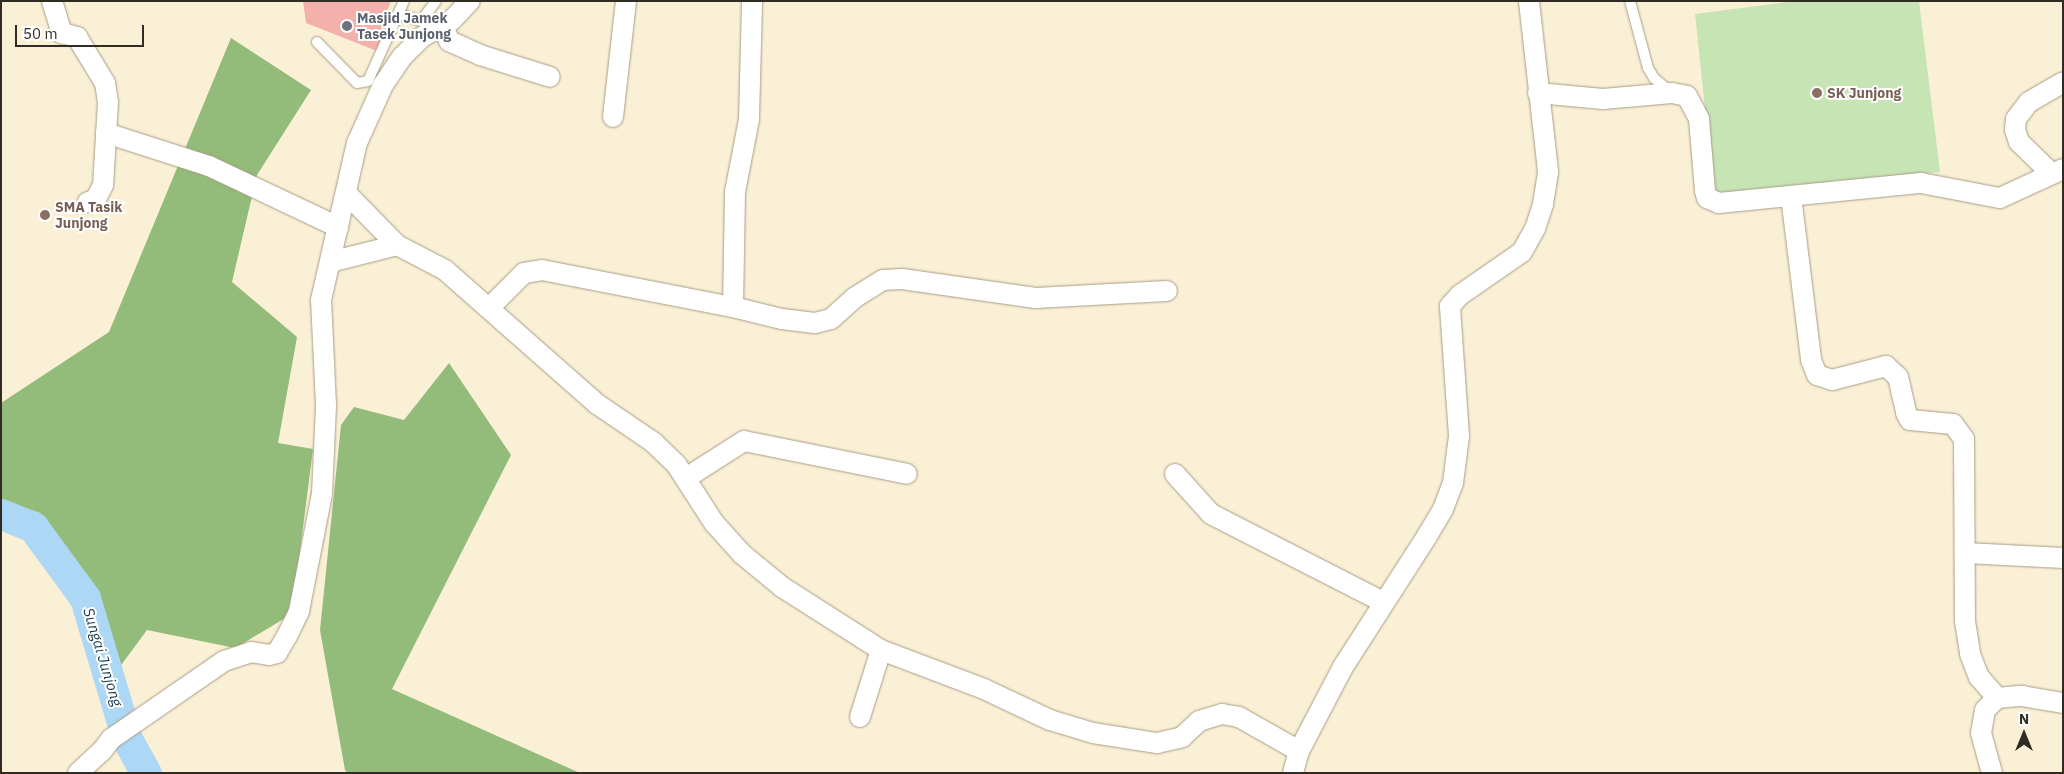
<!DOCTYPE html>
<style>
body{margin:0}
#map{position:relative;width:2064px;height:774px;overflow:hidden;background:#faf0d6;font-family:"IBM Plex Sans",sans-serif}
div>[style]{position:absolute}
.green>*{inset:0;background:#c7e4b4}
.forest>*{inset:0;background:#93bb79}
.river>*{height:31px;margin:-15.5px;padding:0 15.5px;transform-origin:15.5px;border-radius:15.5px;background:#add8f5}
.building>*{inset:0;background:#f4b1ac}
.roads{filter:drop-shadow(0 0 1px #a79d86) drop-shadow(0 0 1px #a79d86)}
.lane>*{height:10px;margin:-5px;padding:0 5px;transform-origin:5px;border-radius:5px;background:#fff}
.street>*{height:20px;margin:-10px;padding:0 10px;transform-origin:10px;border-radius:10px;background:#fff}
.dots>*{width:14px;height:14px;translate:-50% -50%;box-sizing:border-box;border:2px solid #fff;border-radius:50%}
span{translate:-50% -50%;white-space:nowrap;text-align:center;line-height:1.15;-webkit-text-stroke:4px #fff;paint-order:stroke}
.worship-label{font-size:14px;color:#5b616d;font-weight:700}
.left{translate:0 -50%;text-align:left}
.education-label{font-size:14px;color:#785e54;font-weight:700}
.water-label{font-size:15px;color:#1a3a4e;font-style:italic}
.frame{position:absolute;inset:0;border:2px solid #302c23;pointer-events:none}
.north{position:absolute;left:1999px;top:709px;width:50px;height:50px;-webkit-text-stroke:4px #fff;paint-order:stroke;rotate:0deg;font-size:14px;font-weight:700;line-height:20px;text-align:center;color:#302c23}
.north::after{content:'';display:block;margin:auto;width:18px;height:22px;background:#302c23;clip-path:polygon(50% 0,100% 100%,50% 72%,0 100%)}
.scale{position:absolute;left:15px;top:25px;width:129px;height:22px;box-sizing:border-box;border:2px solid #302c23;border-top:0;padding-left:6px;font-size:15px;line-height:18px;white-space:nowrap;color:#302c23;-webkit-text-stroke:4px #fff;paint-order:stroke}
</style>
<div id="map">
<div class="green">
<div style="clip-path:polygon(1795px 1px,1919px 1px,1940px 172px,1714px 194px,1695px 14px)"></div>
</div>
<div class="forest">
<div style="clip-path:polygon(231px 38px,311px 90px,257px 175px,232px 282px,297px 337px,278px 443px,313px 449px,292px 614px,235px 648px,147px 630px,119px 668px,97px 600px,40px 513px,1px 500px,1px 403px,109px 332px)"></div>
<div style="clip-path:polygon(449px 363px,511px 455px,392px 689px,580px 773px,348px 773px,345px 770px,320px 630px,341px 425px,354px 407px,404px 420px)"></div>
</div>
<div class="river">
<div style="left:1px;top:514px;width:35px;rotate:22deg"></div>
<div style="left:33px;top:527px;width:88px;rotate:53.8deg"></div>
<div style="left:85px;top:598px;width:147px;rotate:73.4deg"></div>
<div style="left:127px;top:739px;width:39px;rotate:61deg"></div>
</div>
<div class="building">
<div style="clip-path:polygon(303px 1px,391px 1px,381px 28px,385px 31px,377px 51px,306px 23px)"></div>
</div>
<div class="roads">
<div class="lane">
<div style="left:1630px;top:1px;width:69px;rotate:75deg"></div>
<div style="left:1648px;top:68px;width:12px;rotate:59deg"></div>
<div style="left:1654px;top:78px;width:23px;rotate:40deg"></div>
<div style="left:399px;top:14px;width:23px;rotate:18deg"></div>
<div style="left:421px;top:21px;width:25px;rotate:-53deg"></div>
<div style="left:317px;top:42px;width:57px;rotate:45.7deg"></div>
<div style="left:357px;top:83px;width:11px;rotate:-10deg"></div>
<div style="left:368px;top:81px;width:88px;rotate:-65.8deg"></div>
</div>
<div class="street">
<div style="left:52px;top:1px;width:34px;rotate:73deg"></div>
<div style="left:62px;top:33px;width:16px;rotate:15deg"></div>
<div style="left:77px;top:37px;width:54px;rotate:58.7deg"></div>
<div style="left:105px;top:83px;width:19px;rotate:81deg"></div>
<div style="left:108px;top:102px;width:83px;rotate:93.4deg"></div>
<div style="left:103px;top:185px;width:16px;rotate:117deg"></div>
<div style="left:96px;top:199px;width:9px;rotate:159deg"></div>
<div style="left:443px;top:25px;width:17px;rotate:69deg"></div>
<div style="left:449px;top:41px;width:34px;rotate:24deg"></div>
<div style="left:480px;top:55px;width:73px;rotate:17.4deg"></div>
<div style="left:1538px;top:93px;width:65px;rotate:5.3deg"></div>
<div style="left:1603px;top:99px;width:69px;rotate:-5deg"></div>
<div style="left:1672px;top:93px;width:15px;rotate:11deg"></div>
<div style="left:1687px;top:96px;width:26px;rotate:62deg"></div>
<div style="left:1699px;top:119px;width:72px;rotate:85.2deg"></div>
<div style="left:1705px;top:191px;width:7px;rotate:74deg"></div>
<div style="left:1707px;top:198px;width:13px;rotate:23deg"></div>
<div style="left:1719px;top:203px;width:203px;rotate:-5.7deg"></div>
<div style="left:1921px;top:183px;width:80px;rotate:10.8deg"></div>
<div style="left:2000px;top:198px;width:69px;rotate:-24.7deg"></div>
<div style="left:613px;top:117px;width:117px;rotate:-83.6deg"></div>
<div style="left:106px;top:133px;width:108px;rotate:17.8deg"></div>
<div style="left:209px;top:166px;width:143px;rotate:25.3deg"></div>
<div style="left:2051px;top:173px;width:45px;rotate:-135.9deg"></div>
<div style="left:2019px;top:142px;width:13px;rotate:-108deg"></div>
<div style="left:2015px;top:130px;width:11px;rotate:-85deg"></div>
<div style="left:2016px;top:119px;width:21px;rotate:-53deg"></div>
<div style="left:2029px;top:102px;width:39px;rotate:-30deg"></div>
<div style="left:347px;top:194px;width:71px;rotate:45.6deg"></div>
<div style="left:1791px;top:196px;width:165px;rotate:83deg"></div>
<div style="left:1811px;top:360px;width:16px;rotate:68deg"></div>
<div style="left:1817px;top:375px;width:16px;rotate:18deg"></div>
<div style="left:1832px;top:380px;width:56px;rotate:-14.5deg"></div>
<div style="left:1886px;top:366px;width:16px;rotate:43deg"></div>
<div style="left:1898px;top:377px;width:37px;rotate:77deg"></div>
<div style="left:1906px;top:413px;width:8px;rotate:60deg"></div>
<div style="left:1910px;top:420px;width:43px;rotate:5.3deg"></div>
<div style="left:1953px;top:424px;width:19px;rotate:54deg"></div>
<div style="left:1964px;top:439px;width:182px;rotate:89.7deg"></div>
<div style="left:1965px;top:621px;width:33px;rotate:81deg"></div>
<div style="left:1970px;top:654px;width:25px;rotate:69deg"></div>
<div style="left:1979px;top:677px;width:28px;rotate:49deg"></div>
<div style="left:330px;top:262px;width:69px;rotate:-14.2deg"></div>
<div style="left:397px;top:245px;width:54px;rotate:27.5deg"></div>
<div style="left:445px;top:270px;width:203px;rotate:41.4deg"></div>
<div style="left:597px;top:404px;width:68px;rotate:34.2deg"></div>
<div style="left:653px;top:442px;width:32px;rotate:44deg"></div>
<div style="left:676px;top:464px;width:70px;rotate:57.2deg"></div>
<div style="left:714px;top:523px;width:42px;rotate:47.9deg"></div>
<div style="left:742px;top:554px;width:52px;rotate:39.5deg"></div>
<div style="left:782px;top:587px;width:117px;rotate:32.5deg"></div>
<div style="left:881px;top:650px;width:110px;rotate:20.7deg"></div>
<div style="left:984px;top:689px;width:73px;rotate:25.2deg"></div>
<div style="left:1050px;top:720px;width:45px;rotate:16.8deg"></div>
<div style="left:1093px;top:733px;width:65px;rotate:8.9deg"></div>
<div style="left:1157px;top:743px;width:26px;rotate:-13deg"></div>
<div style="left:1182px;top:737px;width:23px;rotate:-43deg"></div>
<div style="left:1199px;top:721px;width:24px;rotate:-17deg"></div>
<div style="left:1222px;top:714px;width:17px;rotate:10deg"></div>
<div style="left:1239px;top:717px;width:69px;rotate:29.5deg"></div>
<div style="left:733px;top:307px;width:50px;rotate:13.8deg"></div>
<div style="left:782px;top:319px;width:33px;rotate:7deg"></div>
<div style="left:815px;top:323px;width:16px;rotate:-14deg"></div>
<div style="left:831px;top:319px;width:31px;rotate:-42deg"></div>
<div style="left:854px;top:298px;width:34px;rotate:-32deg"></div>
<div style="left:883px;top:280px;width:19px;rotate:-3deg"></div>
<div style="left:902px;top:279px;width:135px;rotate:8.1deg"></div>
<div style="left:1036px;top:298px;width:131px;rotate:-3.1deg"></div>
<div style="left:489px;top:308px;width:49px;rotate:-45deg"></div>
<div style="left:524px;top:273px;width:18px;rotate:-9deg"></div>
<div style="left:542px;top:270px;width:195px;rotate:11deg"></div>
<div style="left:733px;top:307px;width:115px;rotate:-89deg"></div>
<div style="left:735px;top:192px;width:74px;rotate:-79.1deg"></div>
<div style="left:749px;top:119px;width:118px;rotate:-88.5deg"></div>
<div style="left:1175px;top:474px;width:54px;rotate:48deg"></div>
<div style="left:1211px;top:514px;width:193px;rotate:27.1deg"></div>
<div style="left:686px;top:478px;width:69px;rotate:-32.5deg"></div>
<div style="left:744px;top:441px;width:166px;rotate:11.4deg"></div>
<div style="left:1966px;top:553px;width:97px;rotate:3deg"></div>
<div style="left:860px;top:717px;width:70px;rotate:-72.6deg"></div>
<div style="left:78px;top:773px;width:33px;rotate:-43deg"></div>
<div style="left:102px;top:751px;width:15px;rotate:-53deg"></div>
<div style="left:111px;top:739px;width:137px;rotate:-34.6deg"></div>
<div style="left:224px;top:661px;width:28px;rotate:-18deg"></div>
<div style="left:251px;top:652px;width:18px;rotate:9deg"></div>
<div style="left:269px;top:655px;width:8px;rotate:-14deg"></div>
<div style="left:277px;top:653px;width:20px;rotate:-60deg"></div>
<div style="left:287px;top:636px;width:28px;rotate:-64deg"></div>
<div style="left:299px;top:611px;width:119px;rotate:-78.9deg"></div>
<div style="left:322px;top:494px;width:89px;rotate:-87.4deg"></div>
<div style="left:326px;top:405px;width:105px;rotate:-92.7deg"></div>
<div style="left:321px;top:300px;width:161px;rotate:-77.1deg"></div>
<div style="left:357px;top:143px;width:64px;rotate:-65.9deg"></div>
<div style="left:383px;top:85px;width:34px;rotate:-56deg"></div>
<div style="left:402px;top:57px;width:28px;rotate:-45deg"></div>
<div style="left:422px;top:37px;width:34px;rotate:-30deg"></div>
<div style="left:452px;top:20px;width:26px;rotate:-47deg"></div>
<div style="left:1293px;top:773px;width:23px;rotate:-75deg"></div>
<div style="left:1299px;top:751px;width:95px;rotate:-62.4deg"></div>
<div style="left:1343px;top:667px;width:156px;rotate:-57.3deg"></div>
<div style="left:1427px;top:536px;width:31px;rotate:-59deg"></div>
<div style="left:1443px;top:509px;width:28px;rotate:-69deg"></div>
<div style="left:1453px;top:483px;width:47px;rotate:-82.7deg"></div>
<div style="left:1459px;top:436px;width:130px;rotate:-94deg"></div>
<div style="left:1450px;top:306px;width:15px;rotate:-48deg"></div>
<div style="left:1460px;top:295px;width:75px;rotate:-34.7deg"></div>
<div style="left:1522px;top:252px;width:26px;rotate:-61deg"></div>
<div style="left:1535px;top:229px;width:26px;rotate:-72deg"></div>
<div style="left:1543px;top:204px;width:33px;rotate:-81deg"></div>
<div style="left:1548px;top:171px;width:171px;rotate:-96.4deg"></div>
<div style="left:1992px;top:773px;width:41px;rotate:-105.4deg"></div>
<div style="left:1981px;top:733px;width:23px;rotate:-80deg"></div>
<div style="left:1985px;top:710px;width:17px;rotate:-45deg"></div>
<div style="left:1997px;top:698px;width:25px;rotate:-5deg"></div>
<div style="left:2022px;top:696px;width:42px;rotate:9.7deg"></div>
</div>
</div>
<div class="dots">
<div style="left:347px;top:26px;background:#6b7280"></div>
<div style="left:1817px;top:93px;background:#8d6e63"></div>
<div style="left:45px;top:215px;background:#8d6e63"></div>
</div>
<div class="worship-label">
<span class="left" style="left:357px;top:26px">Masjid Jamek<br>Tasek Junjong</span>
</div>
<div class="education-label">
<span class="left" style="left:1827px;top:93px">SK Junjong</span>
<span class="left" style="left:55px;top:215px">SMA Tasik<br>Junjong</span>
</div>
<div class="water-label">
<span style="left:103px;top:657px;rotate:73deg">Sungai Junjong</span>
</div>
<div class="frame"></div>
<div class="north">N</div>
<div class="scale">50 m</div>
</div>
